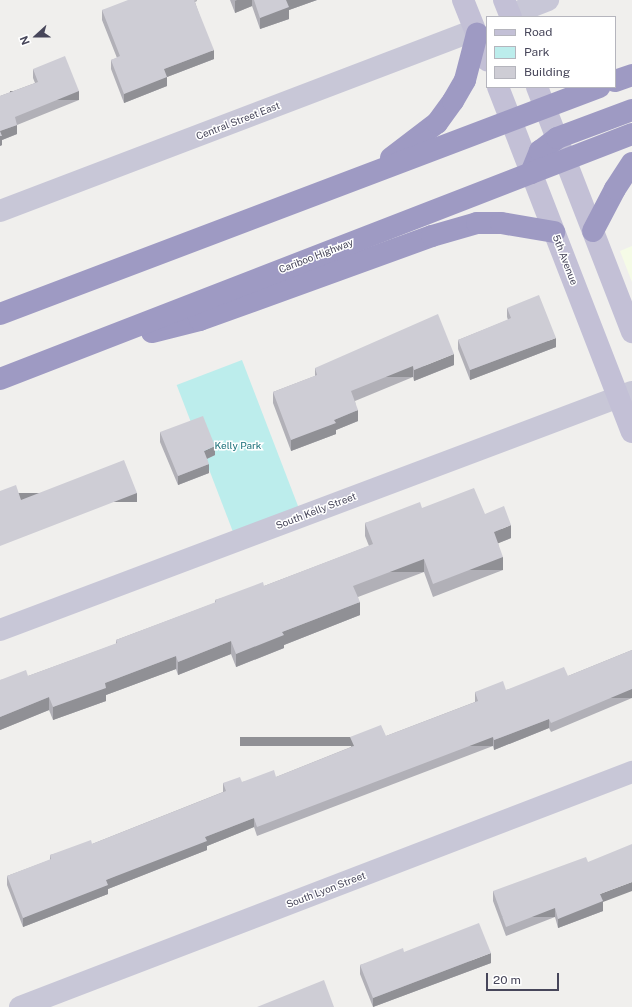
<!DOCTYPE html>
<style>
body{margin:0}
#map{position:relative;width:632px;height:1007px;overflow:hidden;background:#f0efed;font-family:"Public Sans",sans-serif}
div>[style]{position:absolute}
.commercial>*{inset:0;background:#f5fbe6}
.green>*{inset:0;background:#bcedec;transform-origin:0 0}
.minor>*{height:22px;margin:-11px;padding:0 11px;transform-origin:11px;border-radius:11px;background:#c8c7d7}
.secondary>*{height:22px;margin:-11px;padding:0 11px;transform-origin:11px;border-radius:11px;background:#c3c0d6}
.trunk>*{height:22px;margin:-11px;padding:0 11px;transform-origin:11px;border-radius:11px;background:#9e9ac3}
.wall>*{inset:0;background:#b1b0b7}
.shaded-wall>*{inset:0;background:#909095;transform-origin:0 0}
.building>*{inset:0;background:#cecdd5}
span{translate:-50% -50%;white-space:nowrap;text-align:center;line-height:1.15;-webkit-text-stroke:3px #fff;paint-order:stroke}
.street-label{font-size:10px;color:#47465a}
.park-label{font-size:10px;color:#1a6f78}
.legend{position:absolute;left:486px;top:16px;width:130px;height:72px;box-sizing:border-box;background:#fff;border:1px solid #b5b5bd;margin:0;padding:5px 7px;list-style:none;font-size:12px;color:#47465a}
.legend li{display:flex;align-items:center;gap:8px;height:20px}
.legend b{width:20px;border:1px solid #b5b5bd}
.north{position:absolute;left:16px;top:16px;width:40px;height:40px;-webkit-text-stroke:3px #fff;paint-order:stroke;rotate:249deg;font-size:11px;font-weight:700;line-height:16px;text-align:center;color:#47465a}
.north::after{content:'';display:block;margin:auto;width:14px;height:18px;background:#47465a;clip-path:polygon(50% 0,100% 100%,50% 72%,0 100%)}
.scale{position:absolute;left:486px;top:973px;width:73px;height:18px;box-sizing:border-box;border:2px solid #47465a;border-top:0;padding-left:5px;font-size:12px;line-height:14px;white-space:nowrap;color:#47465a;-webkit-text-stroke:3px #fff;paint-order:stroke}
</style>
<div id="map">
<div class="commercial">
<div style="clip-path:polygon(632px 246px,632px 282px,620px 251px)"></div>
</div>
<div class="green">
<div style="left:242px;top:360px;width:159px;height:70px;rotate:69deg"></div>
</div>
<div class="minor">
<div style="left:510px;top:15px;width:41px;rotate:-21.5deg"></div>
<div style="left:0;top:211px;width:508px;rotate:-20.86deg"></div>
<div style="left:0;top:630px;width:675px;rotate:-20.64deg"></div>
<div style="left:20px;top:1007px;width:656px;rotate:-21.01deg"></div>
</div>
<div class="secondary">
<div style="left:463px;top:0;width:65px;rotate:68.2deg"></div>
<div style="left:504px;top:0;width:18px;rotate:68deg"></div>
<div style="left:498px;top:87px;width:370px;rotate:68.8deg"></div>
<div style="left:537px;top:87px;width:263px;rotate:68.8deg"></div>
</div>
<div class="trunk">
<div style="left:615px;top:81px;width:18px;rotate:-19deg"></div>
<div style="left:391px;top:158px;width:58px;rotate:-37.3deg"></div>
<div style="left:437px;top:123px;width:27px;rotate:-54deg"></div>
<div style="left:453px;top:101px;width:24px;rotate:-60deg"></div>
<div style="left:465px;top:80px;width:48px;rotate:-75.4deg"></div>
<div style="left:531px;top:173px;width:24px;rotate:-68deg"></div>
<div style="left:540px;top:151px;width:21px;rotate:-37deg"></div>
<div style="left:557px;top:138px;width:80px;rotate:-20.5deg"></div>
<div style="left:593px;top:231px;width:47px;rotate:-62.4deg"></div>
<div style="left:615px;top:189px;width:31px;rotate:-57deg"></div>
<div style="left:0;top:314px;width:641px;rotate:-20.75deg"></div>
<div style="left:152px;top:332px;width:49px;rotate:-14deg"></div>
<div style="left:200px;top:320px;width:247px;rotate:-19.9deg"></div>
<div style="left:432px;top:236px;width:47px;rotate:-16.1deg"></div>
<div style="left:477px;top:223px;width:24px"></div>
<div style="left:501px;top:223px;width:54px;rotate:9.6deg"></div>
<div style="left:0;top:379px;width:678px;rotate:-21.19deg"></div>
</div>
<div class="wall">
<div style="clip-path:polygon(197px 0,197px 1px,195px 2px,214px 59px,167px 77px,167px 86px,124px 103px,111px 69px,111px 60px,117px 58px,102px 20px,102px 10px)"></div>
<div style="clip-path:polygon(230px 0,317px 0,289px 10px,289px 19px,260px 29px,252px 6px,235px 13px)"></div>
<div style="clip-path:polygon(33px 69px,79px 100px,17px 125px,17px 134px,2px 140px,2px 145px,0 146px,0 96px,35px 83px,33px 78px)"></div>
<div style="clip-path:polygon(507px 308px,556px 347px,470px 380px,458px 349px,458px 340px,508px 320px,507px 317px)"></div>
<div style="clip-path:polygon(454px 365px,414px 381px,413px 377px,355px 401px,358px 421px,336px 430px,336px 434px,291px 451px,273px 403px,273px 392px,315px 376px,315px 368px)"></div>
<div style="clip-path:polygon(160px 432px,215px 455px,207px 459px,209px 473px,178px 485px,160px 442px)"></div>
<div style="clip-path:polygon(422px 508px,485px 514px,511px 538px,498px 543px,503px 570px,433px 597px,424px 572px,358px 597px,360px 615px,284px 645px,284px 648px,236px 667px,231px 654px,178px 675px,176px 669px,106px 695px,106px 701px,53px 720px,49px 710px,0 730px,0 680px,28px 676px,116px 644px,116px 640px,215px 603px,215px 600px,264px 586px,369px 546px,365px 536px,365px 523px)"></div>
<div style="clip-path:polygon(632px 650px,632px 698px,551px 732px,549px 728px,494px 750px,493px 746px,257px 836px,254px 827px,207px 846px,207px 850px,108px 889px,108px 894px,23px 927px,7px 885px,7px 876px,50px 860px,50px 855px,92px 844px,223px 792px,223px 783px,242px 782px,276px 777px,351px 747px,350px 737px,386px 736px,475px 702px,475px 692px,506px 690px,568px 676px)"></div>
<div style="clip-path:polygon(493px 891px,603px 902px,603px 911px,558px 928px,555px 917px,506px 936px,493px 901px)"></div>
<div style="clip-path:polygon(404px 952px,491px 963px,373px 1007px,360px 974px,360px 965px)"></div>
</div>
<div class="shaded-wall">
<div style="clip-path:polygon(237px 0,252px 0,252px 6px,235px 13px,235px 1px)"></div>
<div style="clip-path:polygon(286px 0,317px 0,289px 10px,289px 19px,260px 29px,260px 18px)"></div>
<div style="clip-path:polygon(214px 50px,214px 59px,167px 77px,167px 86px,124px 103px,124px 94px,164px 69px)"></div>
<div style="left:79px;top:91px;width:9px;height:69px;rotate:90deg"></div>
<div style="clip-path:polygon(17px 125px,17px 134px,2px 140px,2px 145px,0 146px,0 131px)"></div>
<div style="clip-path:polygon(556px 338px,556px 347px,470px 380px,470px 370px)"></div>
<div style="clip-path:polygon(454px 354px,454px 365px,414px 381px,414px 370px)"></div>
<div style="left:413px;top:366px;width:11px;height:67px;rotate:90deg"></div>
<div style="clip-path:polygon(358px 410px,358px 421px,336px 430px,336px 434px,291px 451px,291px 440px,334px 420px)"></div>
<div style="clip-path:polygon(215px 446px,215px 455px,204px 460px,204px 451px)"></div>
<div style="clip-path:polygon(209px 464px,209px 473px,178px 485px,178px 476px)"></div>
<div style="left:137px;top:493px;width:9px;height:147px;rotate:90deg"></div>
<div style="clip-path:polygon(511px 525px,511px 538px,494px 545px,494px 532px)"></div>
<div style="left:503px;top:557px;width:13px;height:75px;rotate:90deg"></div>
<div style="left:424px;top:559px;width:13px;height:76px;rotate:90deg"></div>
<div style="clip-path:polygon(360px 602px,360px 615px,284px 645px,284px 648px,236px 667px,236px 654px,282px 632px)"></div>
<div style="clip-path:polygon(231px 641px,231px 654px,178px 675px,178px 662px)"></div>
<div style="clip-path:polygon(176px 656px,176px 669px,106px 695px,106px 701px,53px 720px,53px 707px,105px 683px)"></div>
<div style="left:632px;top:689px;width:9px;height:88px;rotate:90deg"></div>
<div style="clip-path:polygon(49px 697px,49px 710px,0 730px,0 717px)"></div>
<div style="clip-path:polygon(549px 719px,549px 728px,494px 750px,494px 740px)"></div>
<div style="left:493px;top:737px;width:9px;height:253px;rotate:90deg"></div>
<div style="clip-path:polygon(254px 818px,254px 827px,207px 846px,207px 850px,108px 889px,108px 894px,23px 927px,23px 918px,106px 880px,205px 837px)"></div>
<div style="clip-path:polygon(632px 882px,632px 891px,603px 902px,603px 911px,558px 928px,558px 919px,600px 894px)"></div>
<div style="left:555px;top:908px;width:9px;height:53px;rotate:90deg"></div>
<div style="clip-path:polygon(491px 953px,491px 963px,373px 1007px,373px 998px)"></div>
</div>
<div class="building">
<div style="clip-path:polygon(128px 0,194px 0,214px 50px,164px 69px,167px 77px,124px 94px,111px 60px,120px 56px,102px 10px)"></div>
<div style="clip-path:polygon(254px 0,286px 0,289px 7px,260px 18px)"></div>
<div style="clip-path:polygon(65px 56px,79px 91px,15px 117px,17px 125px,0 131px,2px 136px,0 136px,0 96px,38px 82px,33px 69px)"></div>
<div style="clip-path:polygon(539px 295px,556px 338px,470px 370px,458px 340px,511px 318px,507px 308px)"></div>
<div style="clip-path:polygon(438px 314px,454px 354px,414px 370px,413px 366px,351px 391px,358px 410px,334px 420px,336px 423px,291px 440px,273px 392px,317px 375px,315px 368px)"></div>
<div style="clip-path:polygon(203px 416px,215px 446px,204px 451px,209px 464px,178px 476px,160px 432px)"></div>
<div style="clip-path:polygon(124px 460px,137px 493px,0 546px,0 491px,16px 485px,21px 500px)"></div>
<div style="clip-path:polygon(474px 488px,485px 514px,504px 506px,511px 525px,494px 532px,503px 557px,433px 584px,424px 559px,353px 586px,360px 602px,282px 632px,284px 635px,236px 654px,231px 641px,178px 662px,176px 656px,105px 683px,106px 688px,53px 707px,49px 697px,0 717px,0 680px,26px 670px,28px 676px,117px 643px,116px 640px,216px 602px,215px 600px,263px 582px,264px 586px,373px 544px,365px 523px,420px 502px,422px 508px)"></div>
<div style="clip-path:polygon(632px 650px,632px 689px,551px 723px,549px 719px,494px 740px,493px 737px,257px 827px,254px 818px,205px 837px,207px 841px,106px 880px,108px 885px,23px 918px,7px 876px,51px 859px,50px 855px,91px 840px,92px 844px,226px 791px,223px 783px,240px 777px,242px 782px,274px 770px,276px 777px,354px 746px,350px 737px,381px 725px,386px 736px,478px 701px,475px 692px,503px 681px,506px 690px,564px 667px,568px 676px)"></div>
<div style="clip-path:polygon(632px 844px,632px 882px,600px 894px,603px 901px,558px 919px,555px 908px,506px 927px,493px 891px,586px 857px,588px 862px)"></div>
<div style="clip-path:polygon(479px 923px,491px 953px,373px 998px,360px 965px,403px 948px,404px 952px)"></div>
<div style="clip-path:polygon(324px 980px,334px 1007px,257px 1007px)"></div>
</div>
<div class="street-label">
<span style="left:238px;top:121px;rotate:-21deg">Central Street East</span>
<span style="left:316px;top:256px;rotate:-21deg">Cariboo Highway</span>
<span style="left:565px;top:260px;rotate:69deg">5th Avenue</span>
<span style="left:316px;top:511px;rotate:-21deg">South Kelly Street</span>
<span style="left:326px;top:890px;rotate:-21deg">South Lyon Street</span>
</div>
<div class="park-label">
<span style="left:238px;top:446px">Kelly Park</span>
</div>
<ul class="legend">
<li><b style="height:5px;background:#c3c0d6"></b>Road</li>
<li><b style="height:11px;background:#bcedec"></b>Park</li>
<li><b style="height:11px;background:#cecdd5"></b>Building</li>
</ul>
<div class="north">N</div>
<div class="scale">20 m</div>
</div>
